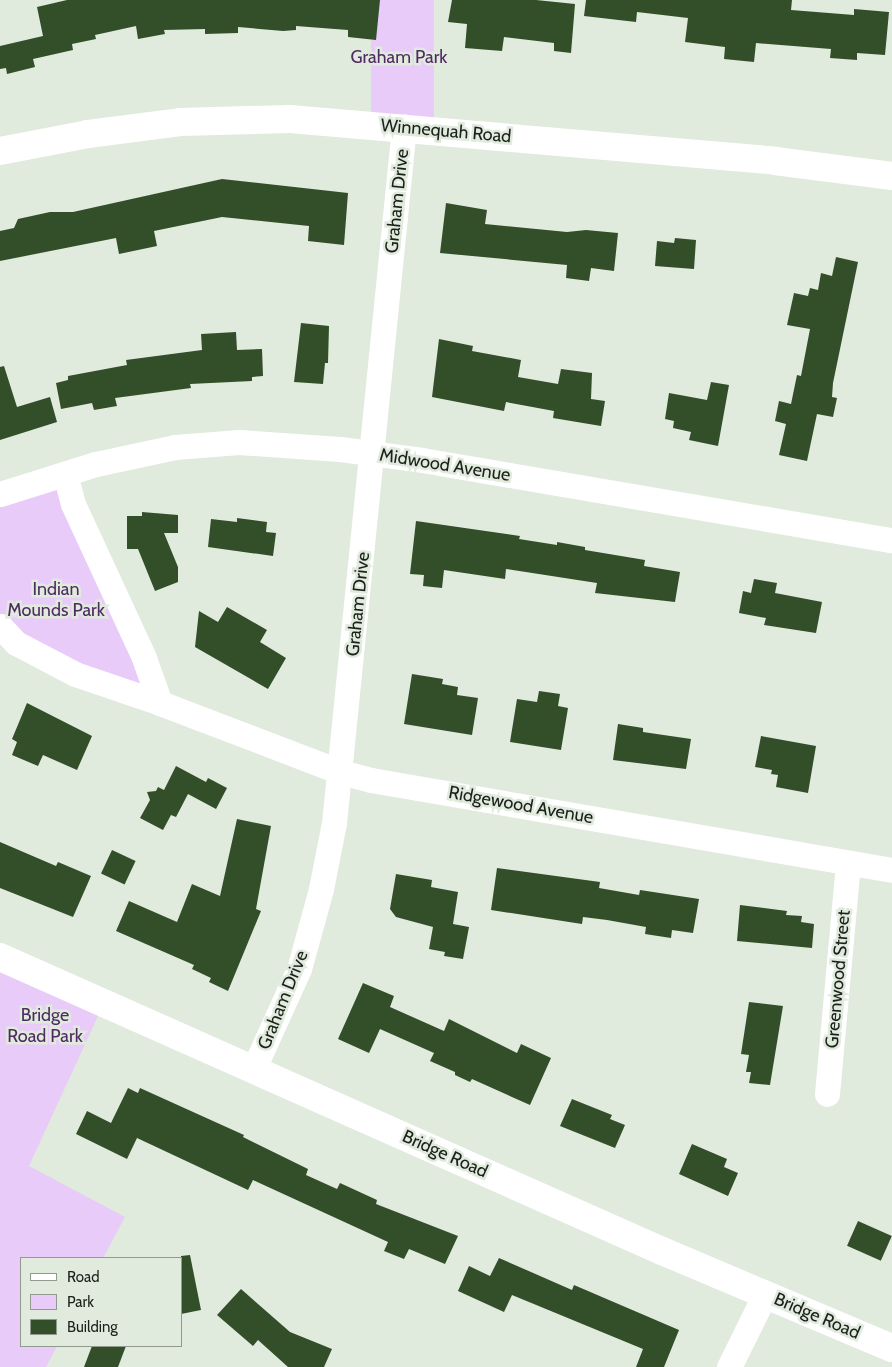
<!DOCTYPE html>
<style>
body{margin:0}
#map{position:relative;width:892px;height:1367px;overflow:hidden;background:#e0eadd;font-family:Cabin,sans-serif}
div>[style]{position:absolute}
.green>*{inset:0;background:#e8cbf9;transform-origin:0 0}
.building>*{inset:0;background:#324f29;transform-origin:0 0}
.minor>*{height:25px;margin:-12.5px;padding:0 12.5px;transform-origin:12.5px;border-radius:12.5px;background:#fff}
.tertiary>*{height:28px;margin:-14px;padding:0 14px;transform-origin:14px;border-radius:14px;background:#fff}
span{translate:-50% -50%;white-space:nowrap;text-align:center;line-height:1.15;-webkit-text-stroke:5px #e0eadd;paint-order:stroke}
.park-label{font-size:18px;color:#502b63}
.street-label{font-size:18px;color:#1c201b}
.legend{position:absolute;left:20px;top:1257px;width:162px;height:90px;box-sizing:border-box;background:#e0eadd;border:1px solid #92998f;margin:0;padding:6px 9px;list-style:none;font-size:15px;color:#1c201b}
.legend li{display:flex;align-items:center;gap:10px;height:25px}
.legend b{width:25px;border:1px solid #92998f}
</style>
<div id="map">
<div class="green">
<div style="left:371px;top:0;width:63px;height:124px"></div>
<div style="clip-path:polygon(65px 474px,160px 703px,0 626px,0 494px)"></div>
<div style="clip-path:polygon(0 957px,104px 1003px,29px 1166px,125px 1217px,103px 1258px,21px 1258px,21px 1346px,57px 1346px,46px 1367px,0 1367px)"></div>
</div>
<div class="building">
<div style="clip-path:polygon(67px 0,380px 0,376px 40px,348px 37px,348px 30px,296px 26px,296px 30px,283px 31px,238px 27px,238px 33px,205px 34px,205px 29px,164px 30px,165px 34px,138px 39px,136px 26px,95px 35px,96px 39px,72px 44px,73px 50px,33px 59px,35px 67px,7px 74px,6px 68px,0 69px,0 46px,43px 36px,37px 7px)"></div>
<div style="clip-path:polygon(452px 0,536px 0,575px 4px,571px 53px,554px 51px,554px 43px,504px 37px,502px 51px,465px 48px,467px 24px,448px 22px)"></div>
<div style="clip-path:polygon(586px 0,792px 0,791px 10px,854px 15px,854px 9px,889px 12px,885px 55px,857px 53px,857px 60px,830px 58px,831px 49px,756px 43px,754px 62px,724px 59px,725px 47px,685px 42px,688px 18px,637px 12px,636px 22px,584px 16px)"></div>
<div style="clip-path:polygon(222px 179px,348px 193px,344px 245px,308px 241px,309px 226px,222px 217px,154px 231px,157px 246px,119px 254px,116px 238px,0 261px,0 231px,14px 228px,18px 219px,50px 212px,73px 212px)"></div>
<div style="clip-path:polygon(446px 203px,487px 210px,485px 224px,567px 232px,586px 230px,618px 233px,614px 271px,591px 268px,589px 281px,566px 278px,567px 265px,440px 253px)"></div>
<div style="clip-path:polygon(675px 238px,696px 240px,694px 269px,655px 266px,657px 241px,674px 243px)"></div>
<div style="clip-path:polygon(836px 257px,858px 262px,833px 383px,832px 397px,837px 398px,833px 417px,817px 414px,807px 461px,779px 455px,786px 424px,775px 421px,779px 401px,791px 404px,797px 375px,801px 376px,810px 329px,787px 325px,794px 293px,808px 296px,810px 288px,818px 290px,821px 273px,832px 276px)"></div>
<div style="clip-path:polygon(301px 323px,329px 326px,328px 363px,325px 363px,323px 384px,294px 382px)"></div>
<div style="clip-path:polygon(236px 332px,237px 350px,262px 349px,263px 376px,252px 377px,252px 381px,190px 384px,191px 388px,115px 398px,117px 406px,94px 410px,92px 403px,61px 409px,56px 383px,68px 380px,68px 376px,127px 365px,126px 360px,202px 350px,201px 334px)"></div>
<div style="clip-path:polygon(439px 339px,473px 346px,472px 351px,521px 360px,518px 377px,558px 384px,561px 369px,592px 373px,591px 399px,605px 401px,601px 426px,553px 418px,554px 411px,506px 402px,504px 411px,432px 397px)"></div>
<div style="clip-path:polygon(4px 366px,17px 407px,50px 397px,57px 422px,0 440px,0 367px)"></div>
<div style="clip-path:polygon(711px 382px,729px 385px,718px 446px,689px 440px,691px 432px,673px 428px,674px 421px,665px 419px,669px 393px,707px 400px)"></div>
<div style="clip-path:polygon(142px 512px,178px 515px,178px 533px,164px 533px,178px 567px,178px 582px,155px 591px,138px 549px,127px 549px,127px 516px,142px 516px)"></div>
<div style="clip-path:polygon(237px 518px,267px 522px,266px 532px,276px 533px,273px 556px,208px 547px,211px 519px,237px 522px)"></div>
<div style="clip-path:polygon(416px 521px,520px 536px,519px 539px,557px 545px,557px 542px,585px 547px,585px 550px,645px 560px,644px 566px,680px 572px,675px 602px,595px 593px,597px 583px,506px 569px,505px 579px,444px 570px,442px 588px,423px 586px,424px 575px,410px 574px)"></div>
<div style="clip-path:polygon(754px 579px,777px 583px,775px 593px,822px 602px,816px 633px,764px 625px,766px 618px,739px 613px,743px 591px,751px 593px)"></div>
<div style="clip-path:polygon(227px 607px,267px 630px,260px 642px,286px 658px,268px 689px,195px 647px,199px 611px,218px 622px)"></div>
<div style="clip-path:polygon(412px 674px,443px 679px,442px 684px,458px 687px,457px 695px,478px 698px,472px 735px,404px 724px)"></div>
<div style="clip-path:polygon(539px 691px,560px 694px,558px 706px,568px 708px,561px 750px,510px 742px,517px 699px,537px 702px)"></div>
<div style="clip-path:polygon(27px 703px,92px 736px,77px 770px,43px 755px,38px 766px,12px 755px,17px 742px,12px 739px)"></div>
<div style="clip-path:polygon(618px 724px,643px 728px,643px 732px,691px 739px,686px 769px,613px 760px)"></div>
<div style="clip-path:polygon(761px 736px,816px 746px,808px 793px,776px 787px,778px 775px,771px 774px,772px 770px,755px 767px)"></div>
<div style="clip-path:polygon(176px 766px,206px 782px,208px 778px,227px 788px,216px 809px,188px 794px,176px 817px,171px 815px,163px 830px,140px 818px,150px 800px,147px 792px,156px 791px,158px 787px,164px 790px)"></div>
<div style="clip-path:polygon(237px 819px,271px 826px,256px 909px,261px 911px,228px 991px,209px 982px,211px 978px,192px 969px,194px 965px,116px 931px,129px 901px,177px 922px,192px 884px,220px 896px)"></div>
<div style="clip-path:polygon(0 842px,56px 866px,58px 862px,91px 876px,73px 917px,0 888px)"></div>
<div style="left:112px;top:850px;width:26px;height:26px;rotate:25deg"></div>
<div style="clip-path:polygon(497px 868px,600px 882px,599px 888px,639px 895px,640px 890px,699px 899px,693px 933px,672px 930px,671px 938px,645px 934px,646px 927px,607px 920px,583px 917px,582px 924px,491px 910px)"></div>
<div style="clip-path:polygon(396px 874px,432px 880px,431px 887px,458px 892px,453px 924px,469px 927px,463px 959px,444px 956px,445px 952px,429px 949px,433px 927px,396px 917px,390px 909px)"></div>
<div style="clip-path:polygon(740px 905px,787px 911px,786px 915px,802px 916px,801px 922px,814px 924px,812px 948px,737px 941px)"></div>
<div style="clip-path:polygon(363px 983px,394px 996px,390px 1007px,444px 1031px,449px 1019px,517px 1053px,521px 1044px,551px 1058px,530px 1105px,472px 1079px,470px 1082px,455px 1075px,455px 1072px,430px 1061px,434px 1053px,380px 1029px,369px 1053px,338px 1039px)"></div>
<div style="clip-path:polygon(749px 1002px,783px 1006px,770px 1085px,749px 1083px,751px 1072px,746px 1072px,749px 1055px,741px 1054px)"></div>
<div style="clip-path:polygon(128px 1088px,138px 1093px,140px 1088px,244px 1135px,243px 1137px,308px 1169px,306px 1175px,337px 1189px,340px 1183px,377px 1200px,376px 1204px,458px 1236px,445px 1264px,409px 1249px,404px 1259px,384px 1251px,388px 1242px,253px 1180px,248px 1190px,137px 1138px,127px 1159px,76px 1134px,87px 1111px,111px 1123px)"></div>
<div style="clip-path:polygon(572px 1099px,612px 1115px,610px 1119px,625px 1125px,615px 1148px,560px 1126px)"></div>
<div style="clip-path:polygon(692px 1144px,727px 1159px,724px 1167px,738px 1173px,728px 1196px,679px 1174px)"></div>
<div style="left:858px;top:1221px;width:37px;height:27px;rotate:24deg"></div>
<div style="clip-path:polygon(190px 1255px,201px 1310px,181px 1314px,181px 1256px)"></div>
<div style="clip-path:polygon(499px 1258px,572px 1290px,574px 1285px,679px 1330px,664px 1367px,636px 1367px,643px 1349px,512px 1295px,504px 1312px,458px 1291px,469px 1266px,490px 1276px)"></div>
<div style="clip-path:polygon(241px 1289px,290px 1332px,332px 1349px,324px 1367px,288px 1367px,258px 1340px,253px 1346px,217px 1315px)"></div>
<div style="clip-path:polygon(92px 1346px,126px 1346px,118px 1367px,84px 1367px)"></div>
</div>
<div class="minor">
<div style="left:65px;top:474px;width:31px;rotate:75deg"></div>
<div style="left:73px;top:504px;width:170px;rotate:65.2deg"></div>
<div style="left:144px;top:658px;width:48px;rotate:70.4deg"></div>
<div style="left:160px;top:703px;width:194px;rotate:20.9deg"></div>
<div style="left:341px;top:772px;width:31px;rotate:15deg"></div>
<div style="left:371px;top:780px;width:529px;rotate:9.8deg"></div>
<div style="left:0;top:494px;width:101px;rotate:-17.4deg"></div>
<div style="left:96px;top:464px;width:81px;rotate:-12.1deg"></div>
<div style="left:175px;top:447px;width:64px;rotate:-4.5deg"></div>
<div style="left:239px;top:442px;width:101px;rotate:4deg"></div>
<div style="left:340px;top:449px;width:83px;rotate:7.6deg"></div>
<div style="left:422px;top:460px;width:477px;rotate:9.7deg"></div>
<div style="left:0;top:626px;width:23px;rotate:47deg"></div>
<div style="left:16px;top:643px;width:67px;rotate:27.7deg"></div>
<div style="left:75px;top:674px;width:90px;rotate:18.8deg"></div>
<div style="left:254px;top:1068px;width:109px;rotate:-65.6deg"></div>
<div style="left:299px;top:969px;width:83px;rotate:-74.6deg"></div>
<div style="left:321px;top:889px;width:67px;rotate:-78.9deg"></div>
<div style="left:334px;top:823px;width:700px;rotate:-84.26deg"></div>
<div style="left:827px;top:1094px;width:232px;rotate:-84.8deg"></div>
<div style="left:729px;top:1367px;width:81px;rotate:-63.7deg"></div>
</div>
<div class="tertiary">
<div style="left:0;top:151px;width:90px;rotate:-10.9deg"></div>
<div style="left:88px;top:134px;width:93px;rotate:-7.4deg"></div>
<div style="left:180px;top:122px;width:110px;rotate:-1.6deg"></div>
<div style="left:290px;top:119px;width:487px;rotate:4.9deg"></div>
<div style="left:775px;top:161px;width:118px;rotate:7.3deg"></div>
<div style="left:0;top:957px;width:724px;rotate:23.95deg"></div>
<div style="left:662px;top:1251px;width:250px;rotate:22.9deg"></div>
</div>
<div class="park-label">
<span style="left:399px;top:57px">Graham Park</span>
<span style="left:56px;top:600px">Indian<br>Mounds Park</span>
<span style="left:45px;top:1026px">Bridge<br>Road Park</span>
</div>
<div class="street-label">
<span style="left:446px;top:131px;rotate:5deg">Winnequah Road</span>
<span style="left:397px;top:201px;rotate:-84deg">Graham Drive</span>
<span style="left:445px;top:465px;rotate:9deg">Midwood Avenue</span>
<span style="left:358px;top:604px;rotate:-84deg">Graham Drive</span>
<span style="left:521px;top:805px;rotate:10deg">Ridgewood Avenue</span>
<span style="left:838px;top:979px;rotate:-85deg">Greenwood Street</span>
<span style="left:283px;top:1000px;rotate:-68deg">Graham Drive</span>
<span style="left:445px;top:1154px;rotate:24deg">Bridge Road</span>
<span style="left:817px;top:1316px;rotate:23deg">Bridge Road</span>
</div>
<ul class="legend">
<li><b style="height:6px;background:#fff"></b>Road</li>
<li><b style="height:14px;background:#e8cbf9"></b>Park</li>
<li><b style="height:14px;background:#324f29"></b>Building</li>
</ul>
</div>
